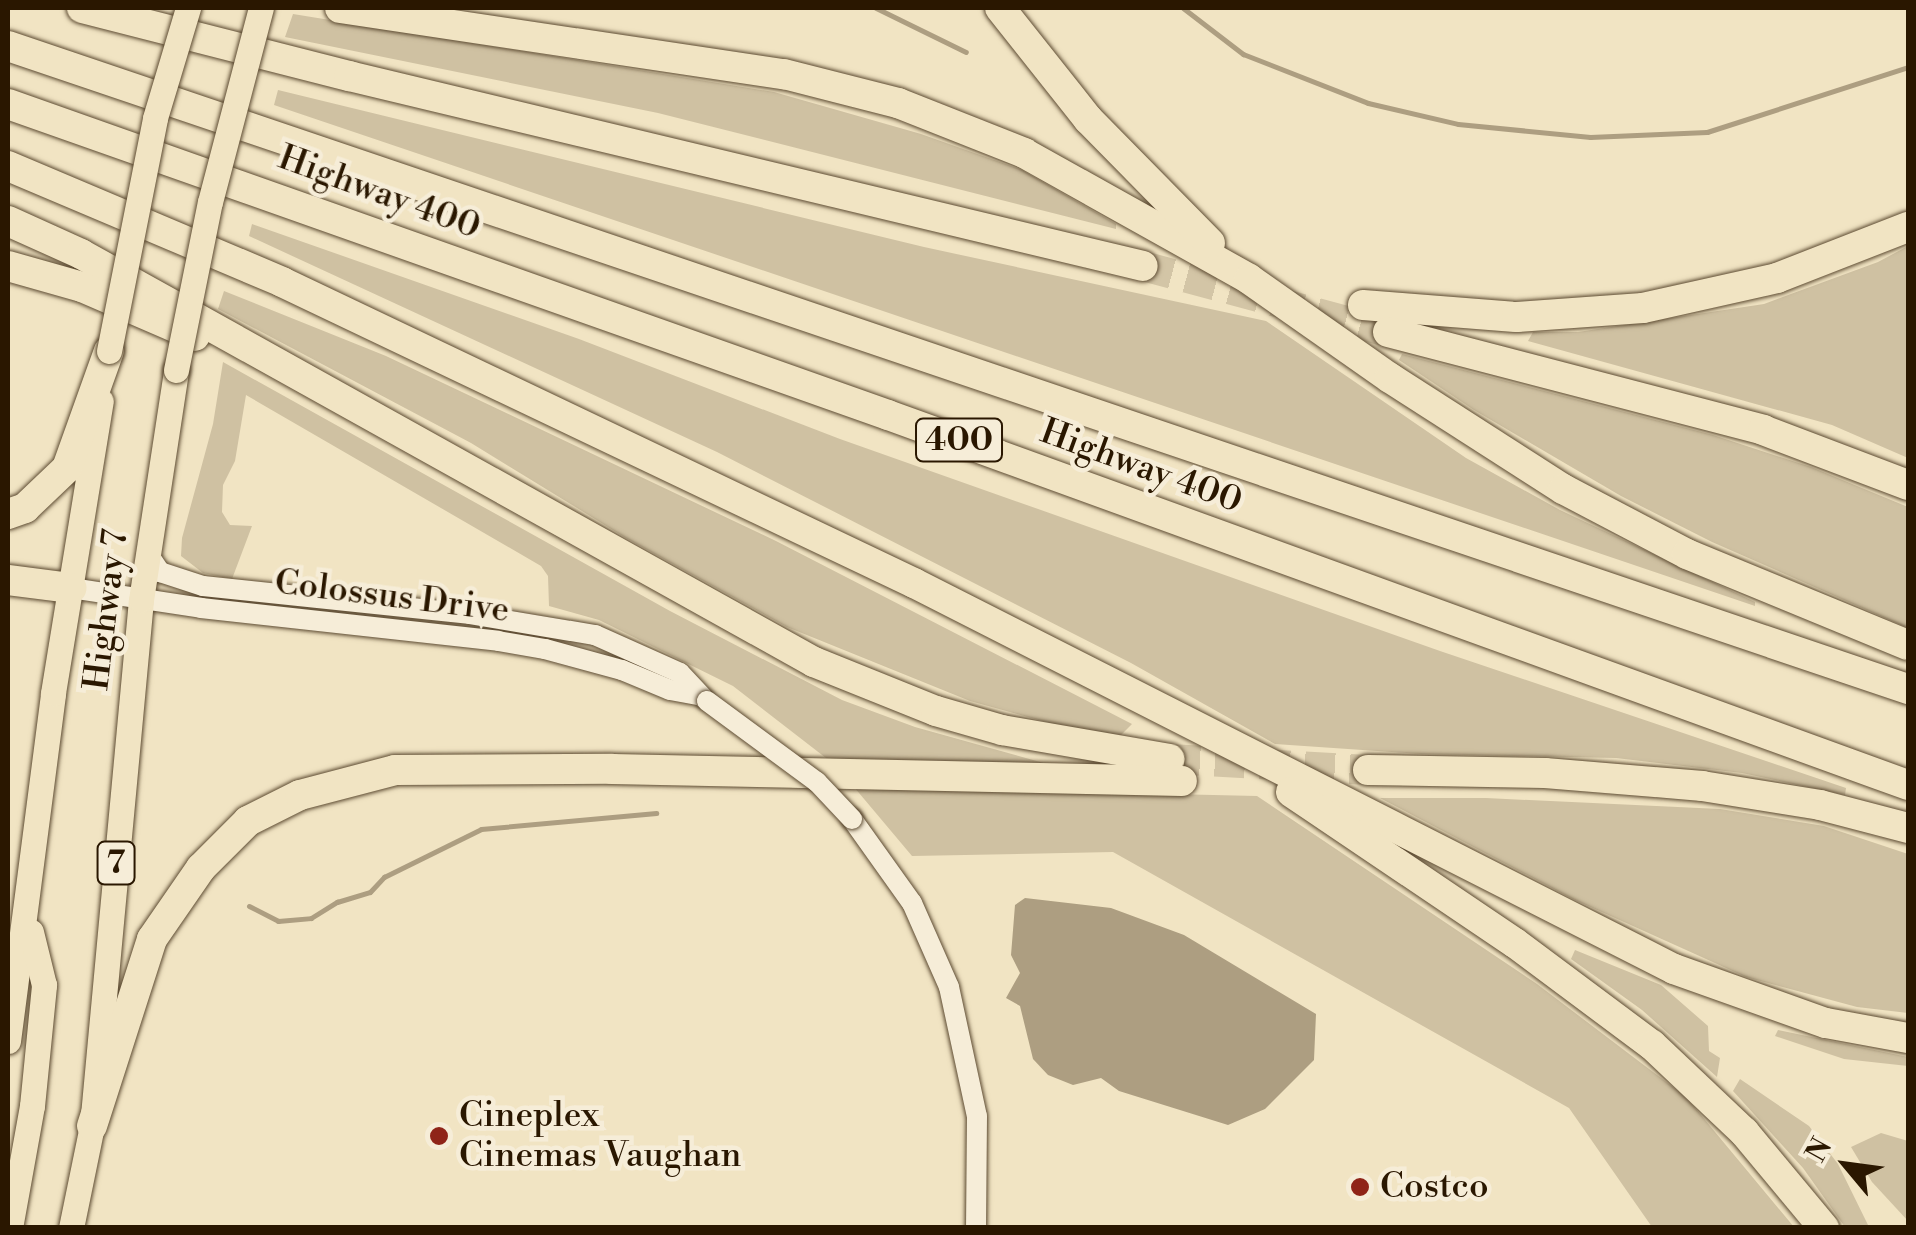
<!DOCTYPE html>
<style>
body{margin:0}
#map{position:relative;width:1916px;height:1235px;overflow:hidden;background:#f1e4c3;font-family:"Libre Bodoni",serif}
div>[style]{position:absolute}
.green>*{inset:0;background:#cfc1a2}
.water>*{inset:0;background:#ad9e81}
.stream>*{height:5px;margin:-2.5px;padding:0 2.5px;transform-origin:2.5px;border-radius:2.5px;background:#ad9e81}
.motorway-tunnel>*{height:30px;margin-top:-15px;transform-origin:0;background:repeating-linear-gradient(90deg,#d3c5a6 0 30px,transparent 0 45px)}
.roads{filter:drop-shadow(0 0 2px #5c4a31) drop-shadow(0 0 2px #5c4a31)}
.tertiary>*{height:20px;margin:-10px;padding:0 10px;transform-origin:10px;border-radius:10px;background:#f6edd8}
.primary>*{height:25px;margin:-12.5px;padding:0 12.5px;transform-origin:12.5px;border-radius:12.5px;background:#f1e4c3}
.motorway>*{height:30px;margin:-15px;padding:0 15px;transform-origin:15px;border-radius:15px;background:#f1e4c3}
.bridges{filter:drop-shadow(0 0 2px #5c4a31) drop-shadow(0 0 2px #5c4a31)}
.tertiary-bridge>*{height:20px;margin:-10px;padding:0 10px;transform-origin:10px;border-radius:10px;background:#f6edd8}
.primary-bridge>*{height:25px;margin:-12.5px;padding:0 12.5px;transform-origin:12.5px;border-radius:12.5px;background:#f1e4c3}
.dots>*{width:28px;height:28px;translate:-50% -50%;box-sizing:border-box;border:5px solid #f6edd8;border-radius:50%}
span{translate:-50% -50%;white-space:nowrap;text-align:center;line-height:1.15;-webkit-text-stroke:9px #f6edd8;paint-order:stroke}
.shield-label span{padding:2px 8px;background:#f6edd8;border:2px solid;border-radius:8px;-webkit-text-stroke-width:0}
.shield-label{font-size:32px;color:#2a1700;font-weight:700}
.street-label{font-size:35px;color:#2a1700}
.poi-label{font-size:35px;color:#2a1700}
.left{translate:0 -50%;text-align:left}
.frame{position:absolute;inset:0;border:10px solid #2a1700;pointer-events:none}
.north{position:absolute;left:1796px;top:1115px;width:100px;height:100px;-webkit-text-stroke:8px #f6edd8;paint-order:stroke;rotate:299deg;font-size:28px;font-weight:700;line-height:40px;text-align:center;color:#2a1700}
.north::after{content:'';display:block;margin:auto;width:35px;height:45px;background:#2a1700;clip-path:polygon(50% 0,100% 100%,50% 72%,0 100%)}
</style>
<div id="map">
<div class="green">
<div style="clip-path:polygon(293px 14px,774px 92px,921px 134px,1022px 170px,1116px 224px,1116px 229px,658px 113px,285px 37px)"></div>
<div style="clip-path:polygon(278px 90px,924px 247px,1266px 321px,1466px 458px,1560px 510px,1755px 602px,1755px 606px,274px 105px)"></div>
<div style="clip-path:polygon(252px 224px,579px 339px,840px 439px,1440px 651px,1846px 788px,1845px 795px,1742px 773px,1616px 758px,1421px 754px,1275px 744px,1131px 663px,717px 452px,249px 236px)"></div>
<div style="clip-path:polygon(1908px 246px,1908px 458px,1832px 425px,1528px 341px,1533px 332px,1578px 332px,1764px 304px,1878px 262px)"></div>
<div style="clip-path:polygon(224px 291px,386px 356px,776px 541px,1132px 724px,1121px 735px,1079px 731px,970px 701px,787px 627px,626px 538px,471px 443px,218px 309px)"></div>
<div style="clip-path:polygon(1402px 354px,1713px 435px,1811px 467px,1908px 507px,1908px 628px,1712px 542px,1621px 496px,1474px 410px,1399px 360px)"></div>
<div style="clip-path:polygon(223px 362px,670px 611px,842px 700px,915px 727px,1051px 765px,865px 763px,826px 758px,733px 686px,599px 620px,549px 606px,548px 576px,541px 566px,246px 395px,235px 461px,223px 485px,222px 512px,230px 525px,252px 526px,232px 579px,203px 573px,181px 556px,182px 538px,213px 424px)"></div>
<div style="clip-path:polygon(854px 787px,1257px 796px,1537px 984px,1686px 1097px,1794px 1227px,1652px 1227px,1569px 1108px,1113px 852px,912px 856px)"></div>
<div style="clip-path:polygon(1380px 798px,1486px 798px,1720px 809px,1824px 826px,1908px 854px,1908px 1013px,1857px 1007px,1746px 977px,1573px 899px)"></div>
<div style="clip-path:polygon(1575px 950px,1661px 985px,1708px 1026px,1709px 1051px,1720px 1058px,1717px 1077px,1642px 1010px,1571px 959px)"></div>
<div style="clip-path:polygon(1778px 1030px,1908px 1057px,1908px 1066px,1844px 1059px,1775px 1036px)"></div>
<div style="clip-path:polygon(1740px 1079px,1809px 1126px,1838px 1164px,1869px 1227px,1845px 1227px,1803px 1168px,1733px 1091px)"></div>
<div style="clip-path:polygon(1881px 1133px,1908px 1141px,1908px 1221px,1872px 1182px,1851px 1147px)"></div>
</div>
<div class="water">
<div style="clip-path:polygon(1025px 898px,1111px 908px,1184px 935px,1316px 1014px,1314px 1060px,1265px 1109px,1228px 1125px,1119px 1091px,1101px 1078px,1073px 1085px,1048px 1075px,1033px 1059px,1020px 1006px,1006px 998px,1020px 973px,1011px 955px,1015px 905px)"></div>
</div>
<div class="stream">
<div style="left:876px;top:8px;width:100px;rotate:26.1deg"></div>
<div style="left:1183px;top:8px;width:76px;rotate:37.5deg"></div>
<div style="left:1243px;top:54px;width:134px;rotate:21.4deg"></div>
<div style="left:1368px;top:103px;width:92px;rotate:13.1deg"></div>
<div style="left:1458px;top:124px;width:133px;rotate:5.6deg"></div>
<div style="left:1590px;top:137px;width:117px;rotate:-2.4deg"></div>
<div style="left:1707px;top:132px;width:211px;rotate:-17.9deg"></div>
<div style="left:249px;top:906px;width:33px;rotate:27deg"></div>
<div style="left:278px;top:921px;width:33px;rotate:-5deg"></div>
<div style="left:311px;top:918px;width:31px;rotate:-32deg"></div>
<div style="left:337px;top:902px;width:34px;rotate:-17deg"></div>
<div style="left:370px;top:892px;width:21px;rotate:-47deg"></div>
<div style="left:384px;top:877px;width:108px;rotate:-26.3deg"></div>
<div style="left:481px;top:829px;width:176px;rotate:-5.2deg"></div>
</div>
<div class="motorway-tunnel">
<div style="left:1143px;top:266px;width:254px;rotate:15.1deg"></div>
<div style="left:1170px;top:759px;width:198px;rotate:3.2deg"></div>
</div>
<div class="roads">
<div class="tertiary">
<div style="left:148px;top:554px;width:22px;rotate:56deg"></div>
<div style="left:160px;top:572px;width:45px;rotate:18deg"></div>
<div style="left:203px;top:586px;width:267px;rotate:6deg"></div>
<div style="left:469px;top:614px;width:128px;rotate:9.5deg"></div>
<div style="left:595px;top:635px;width:93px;rotate:24.1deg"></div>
<div style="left:680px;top:673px;width:33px;rotate:47deg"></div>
<div style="left:71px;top:588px;width:132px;rotate:8.7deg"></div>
<div style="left:201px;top:608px;width:299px;rotate:6.3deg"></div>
<div style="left:498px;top:641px;width:48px;rotate:9.7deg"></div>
<div style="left:545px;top:649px;width:80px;rotate:15.3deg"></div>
<div style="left:622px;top:670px;width:52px;rotate:22.6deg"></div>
<div style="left:670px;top:690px;width:29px;rotate:10deg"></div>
<div style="left:852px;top:819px;width:103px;rotate:54.5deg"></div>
<div style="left:912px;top:903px;width:92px;rotate:66.2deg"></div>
<div style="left:949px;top:987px;width:132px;rotate:77.8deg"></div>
<div style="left:977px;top:1116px;width:112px;rotate:90.5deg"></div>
</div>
<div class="primary">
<div style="left:8px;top:1041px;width:351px;rotate:-82.6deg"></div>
<div style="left:53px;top:693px;width:296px;rotate:-80.7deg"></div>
<div style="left:10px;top:1228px;width:124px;rotate:-79.8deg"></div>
<div style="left:32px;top:1106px;width:122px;rotate:-84.3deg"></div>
<div style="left:44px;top:985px;width:55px;rotate:-103.8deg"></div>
<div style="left:71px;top:1228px;width:104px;rotate:-78.4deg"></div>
<div style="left:92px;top:1126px;width:528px;rotate:-84.68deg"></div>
<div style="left:141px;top:600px;width:233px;rotate:-81.3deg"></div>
</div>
<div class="motorway">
<div style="left:82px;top:8px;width:276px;rotate:14.3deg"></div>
<div style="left:349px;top:76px;width:816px;rotate:13.46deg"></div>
<div style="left:340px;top:8px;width:449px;rotate:8.5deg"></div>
<div style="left:784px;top:74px;width:118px;rotate:14.3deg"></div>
<div style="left:898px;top:103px;width:136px;rotate:21.6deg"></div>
<div style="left:1024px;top:153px;width:258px;rotate:29.2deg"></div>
<div style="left:1249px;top:279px;width:172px;rotate:35.1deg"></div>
<div style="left:1390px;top:378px;width:206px;rotate:32.7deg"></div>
<div style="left:1563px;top:489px;width:140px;rotate:27.7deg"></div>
<div style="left:1687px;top:554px;width:239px;rotate:22.4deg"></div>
<div style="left:1000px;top:8px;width:142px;rotate:51.6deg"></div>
<div style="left:1088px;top:119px;width:174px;rotate:45.5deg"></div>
<div style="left:8px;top:46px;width:2006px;rotate:18.7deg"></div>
<div style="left:8px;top:104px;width:933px;rotate:19.46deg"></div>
<div style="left:888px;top:415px;width:1085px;rotate:19.94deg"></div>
<div style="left:8px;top:166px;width:298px;rotate:22.9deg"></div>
<div style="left:282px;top:282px;width:700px;rotate:25.47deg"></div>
<div style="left:914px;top:583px;width:852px;rotate:26.93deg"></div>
<div style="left:1674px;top:969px;width:161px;rotate:19.6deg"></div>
<div style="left:1826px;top:1023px;width:83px;rotate:10.4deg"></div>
<div style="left:8px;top:221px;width:80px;rotate:24.3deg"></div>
<div style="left:81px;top:254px;width:839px;rotate:29.1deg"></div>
<div style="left:814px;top:662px;width:131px;rotate:21.9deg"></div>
<div style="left:936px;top:711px;width:69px;rotate:16.1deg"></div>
<div style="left:1002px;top:730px;width:170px;rotate:9.8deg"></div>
<div style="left:8px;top:266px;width:77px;rotate:15.8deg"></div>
<div style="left:82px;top:287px;width:123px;rotate:23.4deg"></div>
<div style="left:1363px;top:305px;width:154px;rotate:4.5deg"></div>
<div style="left:1517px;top:317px;width:126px;rotate:-4.1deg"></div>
<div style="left:1643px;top:308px;width:137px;rotate:-12.6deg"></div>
<div style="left:1777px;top:278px;width:141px;rotate:-21.3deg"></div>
<div style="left:1388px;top:332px;width:388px;rotate:14.6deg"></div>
<div style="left:1763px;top:430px;width:155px;rotate:20.8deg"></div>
<div style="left:8px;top:514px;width:18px;rotate:-19deg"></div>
<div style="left:25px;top:508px;width:58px;rotate:-43.6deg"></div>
<div style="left:67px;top:468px;width:124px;rotate:-70.3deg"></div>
<div style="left:8px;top:580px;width:64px;rotate:7.2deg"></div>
<div style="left:1368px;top:770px;width:177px;rotate:1deg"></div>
<div style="left:1545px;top:773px;width:158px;rotate:4.7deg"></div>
<div style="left:1702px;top:786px;width:120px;rotate:9.1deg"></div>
<div style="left:1820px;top:805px;width:91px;rotate:14.6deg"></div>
<div style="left:1291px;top:792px;width:270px;rotate:34deg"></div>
<div style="left:1515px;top:943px;width:171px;rotate:36.7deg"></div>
<div style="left:1652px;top:1045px;width:127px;rotate:43.4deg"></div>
<div style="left:1744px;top:1132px;width:125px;rotate:50.2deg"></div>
<div style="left:92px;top:1126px;width:196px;rotate:-72.2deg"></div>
<div style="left:152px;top:939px;width:86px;rotate:-55.4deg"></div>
<div style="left:201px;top:868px;width:66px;rotate:-45deg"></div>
<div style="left:248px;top:821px;width:58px;rotate:-26.6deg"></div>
<div style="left:300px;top:795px;width:98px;rotate:-14.7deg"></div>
<div style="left:395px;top:770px;width:217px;rotate:-0.3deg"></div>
<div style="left:612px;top:769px;width:570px;rotate:1.21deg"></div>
</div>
</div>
<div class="bridges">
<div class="tertiary-bridge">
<div style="left:707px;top:701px;width:137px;rotate:36.4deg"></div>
<div style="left:817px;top:782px;width:51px;rotate:46.6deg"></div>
</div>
<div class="primary-bridge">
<div style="left:109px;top:351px;width:237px;rotate:-78.8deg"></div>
<div style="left:155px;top:118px;width:115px;rotate:-73.3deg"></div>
<div style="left:176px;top:370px;width:171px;rotate:-78.6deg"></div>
<div style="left:210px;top:202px;width:201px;rotate:-75.3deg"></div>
</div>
</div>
<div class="dots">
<div style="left:439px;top:1136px;background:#8f2418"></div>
<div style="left:1360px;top:1187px;background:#8f2418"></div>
</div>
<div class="shield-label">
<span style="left:959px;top:440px">400</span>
<span style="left:116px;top:863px">7</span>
</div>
<div class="street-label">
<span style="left:379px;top:193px;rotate:20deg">Highway 400</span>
<span style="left:1141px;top:467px;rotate:20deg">Highway 400</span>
<span style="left:392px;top:597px;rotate:7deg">Colossus Drive</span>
<span style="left:107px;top:610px;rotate:-83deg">Highway 7</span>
</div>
<div class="poi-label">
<span class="left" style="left:459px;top:1136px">Cineplex<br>Cinemas Vaughan</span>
<span class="left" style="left:1380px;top:1187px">Costco</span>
</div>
<div class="frame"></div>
<div class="north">N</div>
</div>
